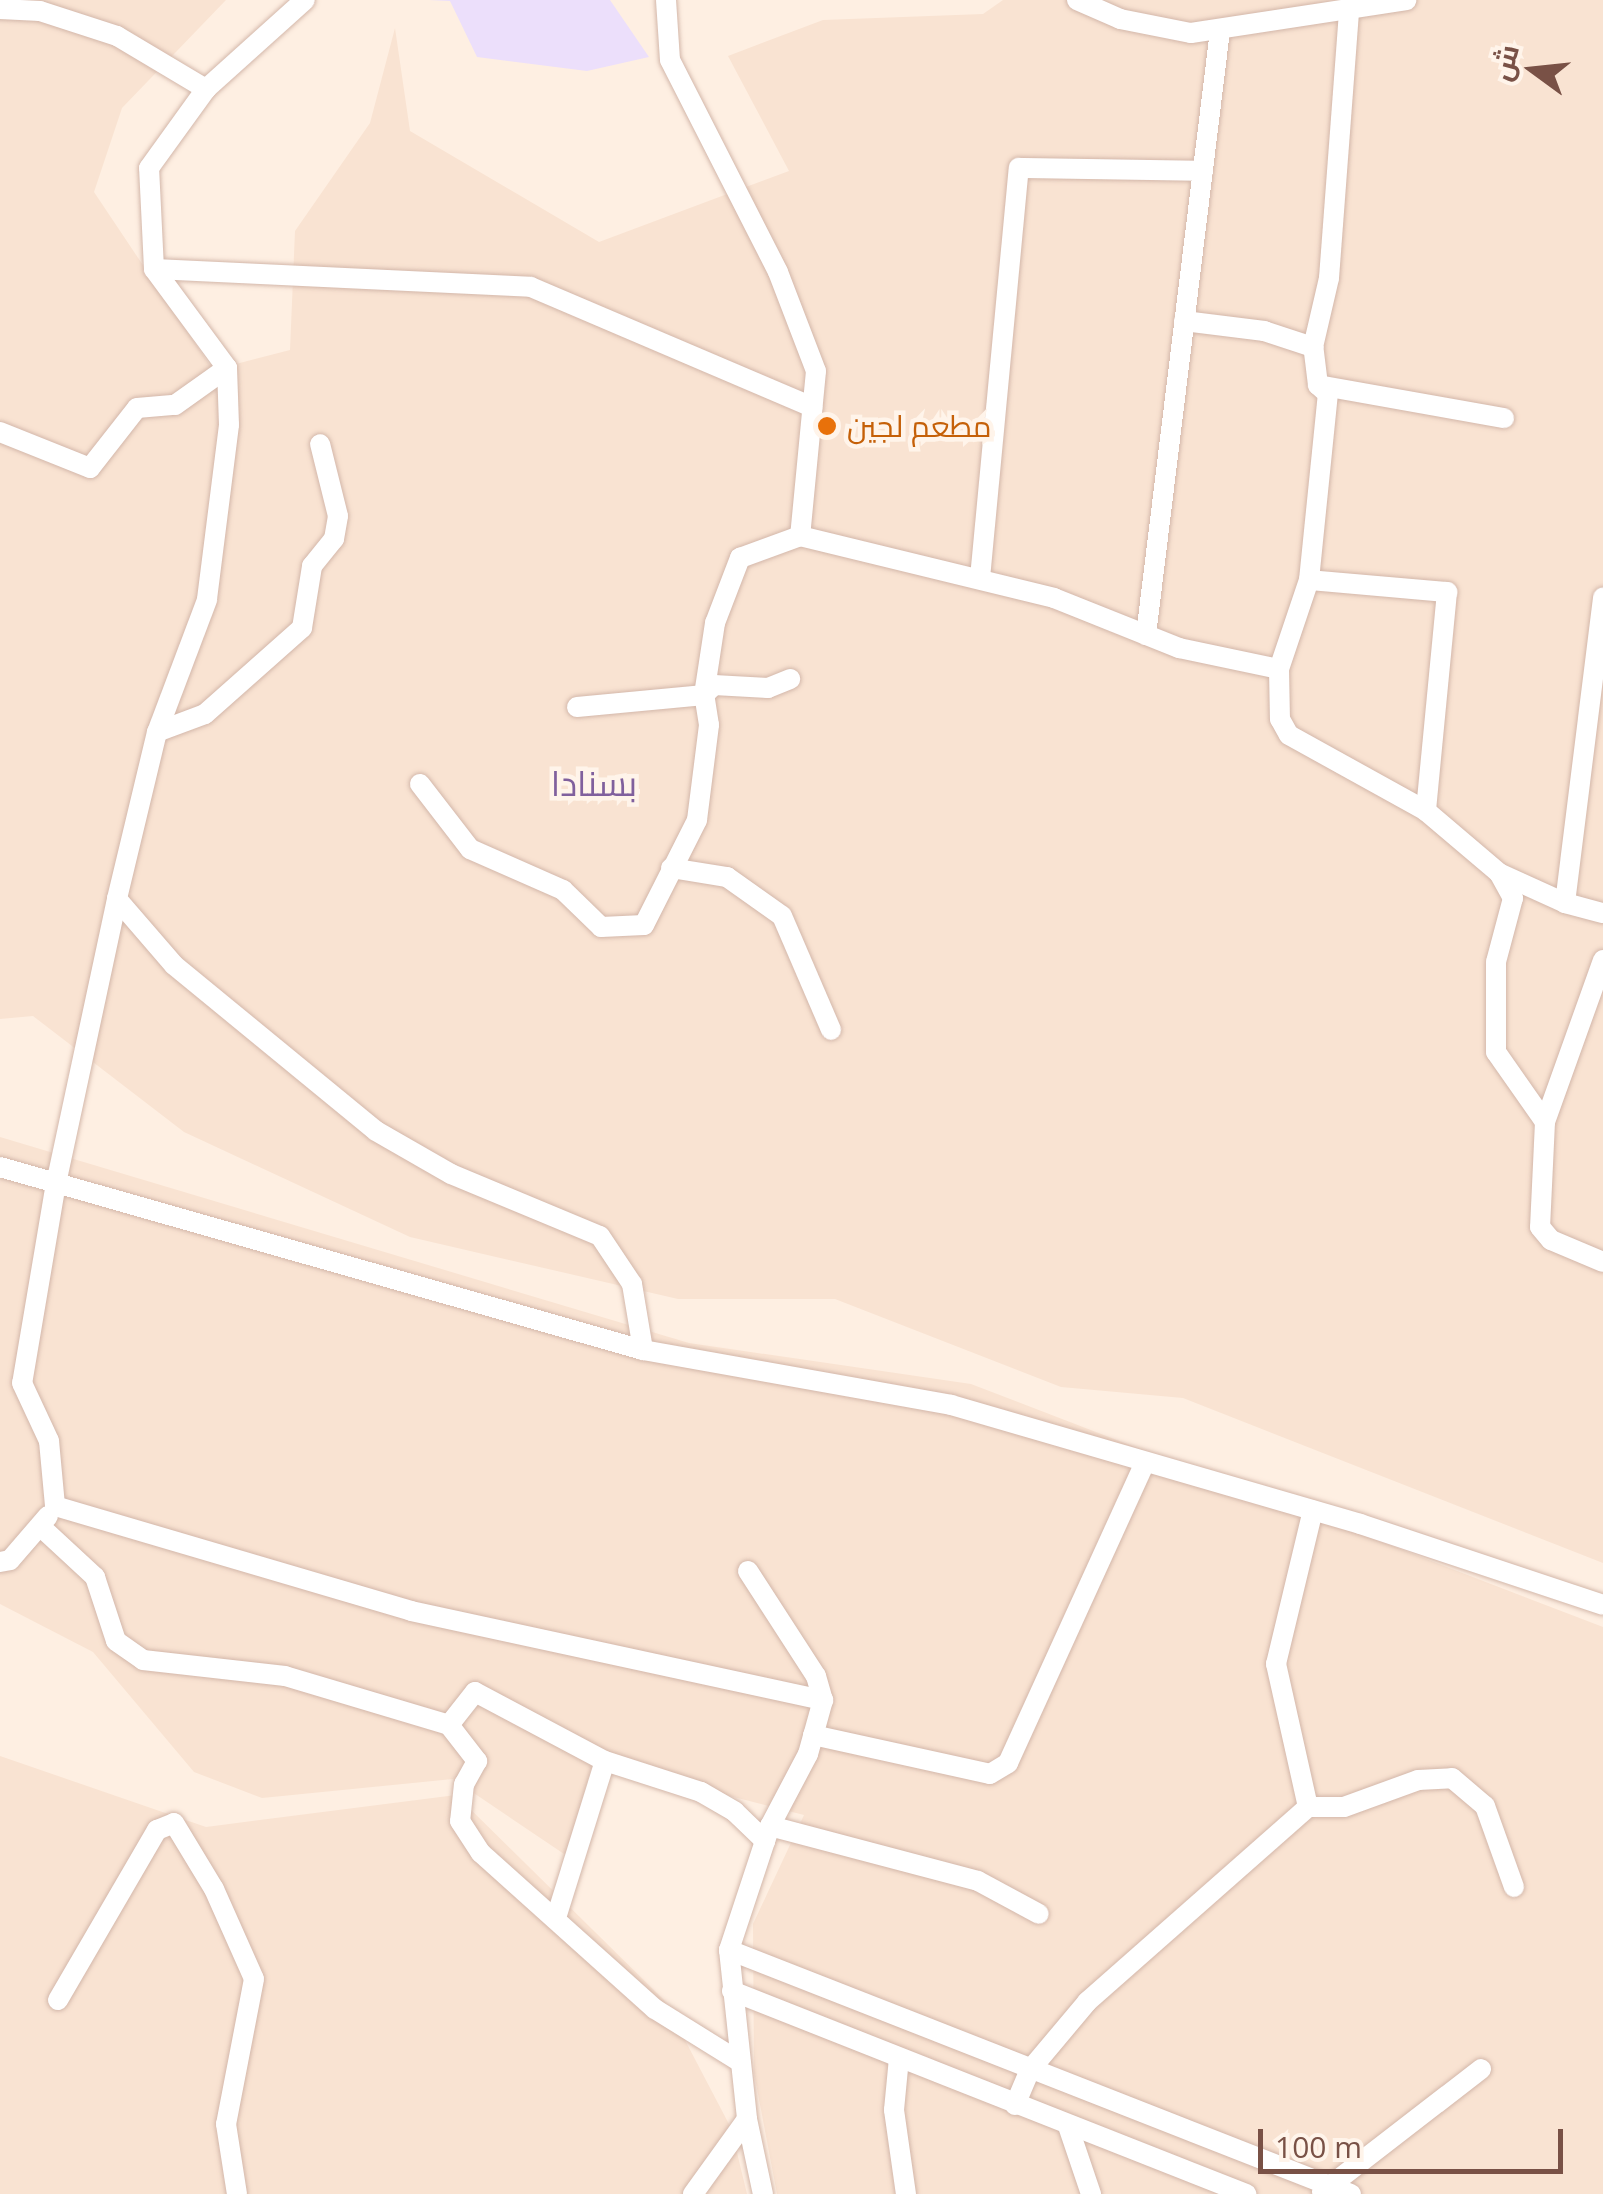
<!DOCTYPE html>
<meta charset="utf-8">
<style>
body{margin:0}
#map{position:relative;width:1603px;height:2194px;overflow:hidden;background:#feefe2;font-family:"Open Sans",Cairo,sans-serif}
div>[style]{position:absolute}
.residential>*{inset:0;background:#f9e3d2}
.education>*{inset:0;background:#ecdffb}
.roads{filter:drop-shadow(0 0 2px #d3b7aa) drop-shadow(0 0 2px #d3b7aa)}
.street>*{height:20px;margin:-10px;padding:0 10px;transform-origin:10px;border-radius:10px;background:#fff}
.dots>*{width:28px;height:28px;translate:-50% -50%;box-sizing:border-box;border:5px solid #fff4ea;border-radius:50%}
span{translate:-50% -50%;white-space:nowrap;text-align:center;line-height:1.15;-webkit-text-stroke:9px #fff4ea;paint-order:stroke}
.food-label{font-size:30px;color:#c56008}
.left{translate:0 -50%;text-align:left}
.quarter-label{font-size:35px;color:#80609d}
.north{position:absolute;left:1483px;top:20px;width:100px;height:100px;-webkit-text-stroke:8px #fff4ea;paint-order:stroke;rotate:285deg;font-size:28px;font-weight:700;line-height:40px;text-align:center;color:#795146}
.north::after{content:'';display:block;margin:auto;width:35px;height:45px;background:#795146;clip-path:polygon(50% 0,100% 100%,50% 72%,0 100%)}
.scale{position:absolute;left:1258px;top:2129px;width:305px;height:45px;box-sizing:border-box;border:5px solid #795146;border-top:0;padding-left:12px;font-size:30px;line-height:35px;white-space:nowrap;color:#795146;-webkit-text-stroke:8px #fff4ea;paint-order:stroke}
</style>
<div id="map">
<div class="residential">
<div style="clip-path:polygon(0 0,226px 0,122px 108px,94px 192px,213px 370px,290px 350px,295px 231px,370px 123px,395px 28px,410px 131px,599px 242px,789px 171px,728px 56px,823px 20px,983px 14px,1003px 0,1603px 0,1603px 1563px,1183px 1398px,1061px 1387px,835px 1299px,678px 1299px,410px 1237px,184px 1132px,33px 1016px,0 1019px)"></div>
<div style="clip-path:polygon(0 1137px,689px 1343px,971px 1384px,1603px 1627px,1603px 2194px,777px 2194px,754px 2073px,753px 1924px,804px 1815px,593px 1761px,567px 1856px,453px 1779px,262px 1798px,194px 1772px,93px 1652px,0 1604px)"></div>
<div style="clip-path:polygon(0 1756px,206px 1827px,456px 1795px,664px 2000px,731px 2128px,747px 2194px,0 2194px)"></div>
</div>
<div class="education">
<div style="clip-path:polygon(429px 0,610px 0,649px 57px,587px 71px,477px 57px,450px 1px)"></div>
</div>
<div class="roads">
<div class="street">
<div style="left:666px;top:0;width:60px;rotate:86.2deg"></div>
<div style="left:670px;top:60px;width:238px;rotate:63deg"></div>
<div style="left:778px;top:272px;width:106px;rotate:69deg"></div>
<div style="left:816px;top:371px;width:166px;rotate:95.5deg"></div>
<div style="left:1077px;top:0;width:47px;rotate:23.8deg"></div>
<div style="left:1120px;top:19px;width:72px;rotate:11.2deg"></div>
<div style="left:1191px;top:33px;width:218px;rotate:-8.7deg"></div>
<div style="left:0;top:9px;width:40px;rotate:2.9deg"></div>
<div style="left:40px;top:11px;width:81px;rotate:18deg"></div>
<div style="left:117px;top:36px;width:104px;rotate:30.8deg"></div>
<div style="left:154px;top:269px;width:377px;rotate:2.7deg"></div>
<div style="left:531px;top:287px;width:306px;rotate:23.1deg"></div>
<div style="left:1184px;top:321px;width:81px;rotate:7.1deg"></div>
<div style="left:1264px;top:331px;width:52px;rotate:18.1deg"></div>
<div style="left:227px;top:368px;width:57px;rotate:88deg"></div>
<div style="left:229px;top:425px;width:176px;rotate:97.2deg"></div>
<div style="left:207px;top:600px;width:141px;rotate:110.7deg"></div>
<div style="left:157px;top:732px;width:172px;rotate:103.5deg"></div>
<div style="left:117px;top:899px;width:87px;rotate:49.2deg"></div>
<div style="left:174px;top:965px;width:261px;rotate:39.4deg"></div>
<div style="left:376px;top:1131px;width:86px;rotate:29.8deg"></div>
<div style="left:451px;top:1174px;width:161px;rotate:22.6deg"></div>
<div style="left:600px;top:1236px;width:58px;rotate:56.3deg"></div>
<div style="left:632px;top:1284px;width:67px;rotate:80.5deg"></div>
<div style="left:1318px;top:385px;width:189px;rotate:10.1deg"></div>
<div style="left:0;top:432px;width:97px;rotate:21.8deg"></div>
<div style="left:90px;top:468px;width:76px;rotate:-51.9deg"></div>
<div style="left:137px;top:408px;width:38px;rotate:-5deg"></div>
<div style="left:175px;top:405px;width:64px;rotate:-35.4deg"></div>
<div style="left:227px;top:368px;width:123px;rotate:-126.4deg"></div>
<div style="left:154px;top:269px;width:101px;rotate:-92.8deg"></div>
<div style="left:149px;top:168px;width:97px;rotate:-54.2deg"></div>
<div style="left:206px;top:89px;width:133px;rotate:-42deg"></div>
<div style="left:980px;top:578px;width:412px;rotate:-84.6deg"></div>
<div style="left:1019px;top:168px;width:184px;rotate:0.9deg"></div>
<div style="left:1309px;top:580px;width:139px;rotate:5deg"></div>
<div style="left:1447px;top:592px;width:220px;rotate:95.5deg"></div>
<div style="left:1146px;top:635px;width:609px;rotate:-83.02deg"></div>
<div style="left:1279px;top:669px;width:94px;rotate:-71.4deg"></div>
<div style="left:1309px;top:580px;width:187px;rotate:-84.2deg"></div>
<div style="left:1328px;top:394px;width:13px;rotate:-138deg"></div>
<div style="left:1318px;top:385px;width:38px;rotate:-97deg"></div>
<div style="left:1313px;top:347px;width:71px;rotate:-76.9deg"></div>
<div style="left:1329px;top:278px;width:267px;rotate:-85.7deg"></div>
<div style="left:577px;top:707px;width:128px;rotate:-5.4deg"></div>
<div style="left:704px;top:695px;width:73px;rotate:-81.3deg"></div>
<div style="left:715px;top:623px;width:70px;rotate:-69deg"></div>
<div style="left:740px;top:558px;width:64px;rotate:-20.1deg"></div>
<div style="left:800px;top:536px;width:261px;rotate:13.7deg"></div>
<div style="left:1054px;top:598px;width:135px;rotate:21.8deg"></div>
<div style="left:1179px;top:648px;width:102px;rotate:11.9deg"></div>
<div style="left:1279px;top:669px;width:50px;rotate:88.9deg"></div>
<div style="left:1280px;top:719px;width:18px;rotate:61deg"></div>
<div style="left:1289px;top:735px;width:157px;rotate:29deg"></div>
<div style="left:1426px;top:811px;width:96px;rotate:40.3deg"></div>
<div style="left:1499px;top:873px;width:72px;rotate:24.4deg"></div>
<div style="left:1565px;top:903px;width:39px;rotate:15deg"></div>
<div style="left:157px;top:732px;width:51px;rotate:-20.6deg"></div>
<div style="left:205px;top:714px;width:130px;rotate:-41.6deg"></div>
<div style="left:302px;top:628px;width:63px;rotate:-80.8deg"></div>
<div style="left:312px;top:566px;width:35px;rotate:-51deg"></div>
<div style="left:334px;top:539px;width:23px;rotate:-80deg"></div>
<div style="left:338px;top:516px;width:74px;rotate:-104deg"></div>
<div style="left:420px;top:784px;width:82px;rotate:52.4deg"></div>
<div style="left:470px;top:849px;width:102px;rotate:23.8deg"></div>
<div style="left:563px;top:890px;width:53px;rotate:44.2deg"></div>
<div style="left:601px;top:927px;width:43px;rotate:-2.7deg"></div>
<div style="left:644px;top:925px;width:118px;rotate:-63.2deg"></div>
<div style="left:697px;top:820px;width:96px;rotate:-82.8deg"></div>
<div style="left:709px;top:725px;width:30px;rotate:-99deg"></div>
<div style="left:704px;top:695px;width:14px;rotate:-45deg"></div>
<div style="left:714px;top:685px;width:54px;rotate:3.2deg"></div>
<div style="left:768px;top:688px;width:24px;rotate:-22deg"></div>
<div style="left:671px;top:868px;width:57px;rotate:9.1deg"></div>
<div style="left:727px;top:877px;width:67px;rotate:35.3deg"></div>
<div style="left:782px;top:916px;width:124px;rotate:66.7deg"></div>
<div style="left:1499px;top:873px;width:29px;rotate:61deg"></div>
<div style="left:1513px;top:898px;width:66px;rotate:104.9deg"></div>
<div style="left:1496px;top:962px;width:90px;rotate:90deg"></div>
<div style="left:1496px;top:1052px;width:85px;rotate:55deg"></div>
<div style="left:1545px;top:1122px;width:105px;rotate:92.7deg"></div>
<div style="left:1540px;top:1227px;width:17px;rotate:50deg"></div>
<div style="left:1551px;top:1240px;width:56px;rotate:22.9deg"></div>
<div style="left:117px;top:899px;width:290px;rotate:102.1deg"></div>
<div style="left:56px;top:1183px;width:203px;rotate:99.6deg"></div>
<div style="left:22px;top:1383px;width:64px;rotate:65deg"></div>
<div style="left:49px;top:1441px;width:65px;rotate:84.7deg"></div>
<div style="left:55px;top:1506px;width:371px;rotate:16.4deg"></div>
<div style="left:411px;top:1611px;width:422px;rotate:12.2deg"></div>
<div style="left:1565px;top:903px;width:308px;rotate:-82.9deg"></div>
<div style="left:1545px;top:1122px;width:172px;rotate:-70.3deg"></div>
<div style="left:0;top:1167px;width:669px;rotate:15.89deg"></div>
<div style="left:643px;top:1350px;width:313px;rotate:10.1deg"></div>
<div style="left:951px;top:1405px;width:426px;rotate:16.2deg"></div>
<div style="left:1360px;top:1524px;width:256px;rotate:18.4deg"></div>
<div style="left:41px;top:1527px;width:74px;rotate:42.8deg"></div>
<div style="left:95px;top:1577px;width:67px;rotate:71.8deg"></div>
<div style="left:116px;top:1641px;width:33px;rotate:35deg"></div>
<div style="left:143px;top:1660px;width:143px;rotate:6.4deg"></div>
<div style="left:285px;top:1676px;width:171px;rotate:16.6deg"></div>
<div style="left:449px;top:1725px;width:46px;rotate:52.1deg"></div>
<div style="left:477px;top:1761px;width:26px;rotate:119deg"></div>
<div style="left:464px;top:1784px;width:37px;rotate:96deg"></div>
<div style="left:460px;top:1821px;width:38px;rotate:57deg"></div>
<div style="left:481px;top:1853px;width:234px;rotate:41.9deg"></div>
<div style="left:655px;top:2009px;width:100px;rotate:31.9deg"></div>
<div style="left:0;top:1562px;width:10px;rotate:-11deg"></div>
<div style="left:10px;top:1560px;width:58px;rotate:-49.2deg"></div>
<div style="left:748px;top:1571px;width:125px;rotate:57.1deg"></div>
<div style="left:816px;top:1676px;width:25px;rotate:74deg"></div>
<div style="left:823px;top:1700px;width:56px;rotate:105.5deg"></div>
<div style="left:808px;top:1754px;width:81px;rotate:117.8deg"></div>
<div style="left:770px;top:1826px;width:131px;rotate:108.3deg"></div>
<div style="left:729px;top:1950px;width:170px;rotate:83.9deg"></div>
<div style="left:747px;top:2119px;width:77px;rotate:78deg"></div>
<div style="left:449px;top:1725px;width:42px;rotate:-51.8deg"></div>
<div style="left:475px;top:1692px;width:147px;rotate:28deg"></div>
<div style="left:605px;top:1761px;width:101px;rotate:17.9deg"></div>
<div style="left:701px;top:1792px;width:39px;rotate:30deg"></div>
<div style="left:735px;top:1812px;width:42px;rotate:44deg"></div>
<div style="left:813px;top:1735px;width:181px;rotate:12.4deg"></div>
<div style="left:990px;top:1774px;width:21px;rotate:-31deg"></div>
<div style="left:1008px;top:1763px;width:330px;rotate:-65.5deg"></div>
<div style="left:1308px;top:1807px;width:36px"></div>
<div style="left:1344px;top:1807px;width:79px;rotate:-20deg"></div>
<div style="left:1418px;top:1780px;width:34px;rotate:-3deg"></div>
<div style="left:1452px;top:1778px;width:43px;rotate:40.3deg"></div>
<div style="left:1485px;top:1806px;width:86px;rotate:70.3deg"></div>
<div style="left:770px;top:1826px;width:215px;rotate:14.8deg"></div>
<div style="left:978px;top:1881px;width:69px;rotate:28.4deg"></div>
<div style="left:556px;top:1918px;width:164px;rotate:-72.7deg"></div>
<div style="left:729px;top:1950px;width:668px;rotate:21.42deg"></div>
<div style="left:732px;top:1991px;width:553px;rotate:21.55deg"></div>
<div style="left:58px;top:2000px;width:197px;rotate:-59.8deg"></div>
<div style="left:157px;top:1830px;width:18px;rotate:-22deg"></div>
<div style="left:174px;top:1823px;width:77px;rotate:58.8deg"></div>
<div style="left:214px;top:1889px;width:98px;rotate:66deg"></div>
<div style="left:254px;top:1979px;width:148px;rotate:100.9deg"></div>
<div style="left:226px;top:2124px;width:71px;rotate:81.1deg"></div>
<div style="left:899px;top:2058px;width:52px;rotate:95.5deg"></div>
<div style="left:894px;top:2110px;width:85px;rotate:81.9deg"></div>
<div style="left:1015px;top:2105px;width:38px;rotate:-67deg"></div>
<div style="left:1030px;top:2070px;width:89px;rotate:-50deg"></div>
<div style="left:1087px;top:2002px;width:295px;rotate:-41.4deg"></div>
<div style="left:1308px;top:1807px;width:147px;rotate:-102.6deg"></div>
<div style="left:1276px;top:1664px;width:158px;rotate:-76.5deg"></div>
<div style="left:1068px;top:2126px;width:72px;rotate:71.3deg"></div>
<div style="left:1322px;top:2192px;width:201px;rotate:-37.7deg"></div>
<div style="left:693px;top:2194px;width:92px;rotate:-54.2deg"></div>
</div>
</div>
<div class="dots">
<div style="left:827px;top:426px;background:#e8710a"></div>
</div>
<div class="food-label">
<span class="left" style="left:847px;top:426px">مطعم لجين</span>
</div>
<div class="quarter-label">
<span style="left:594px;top:783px">بسنادا</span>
</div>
<div class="north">ش</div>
<div class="scale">100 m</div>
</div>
